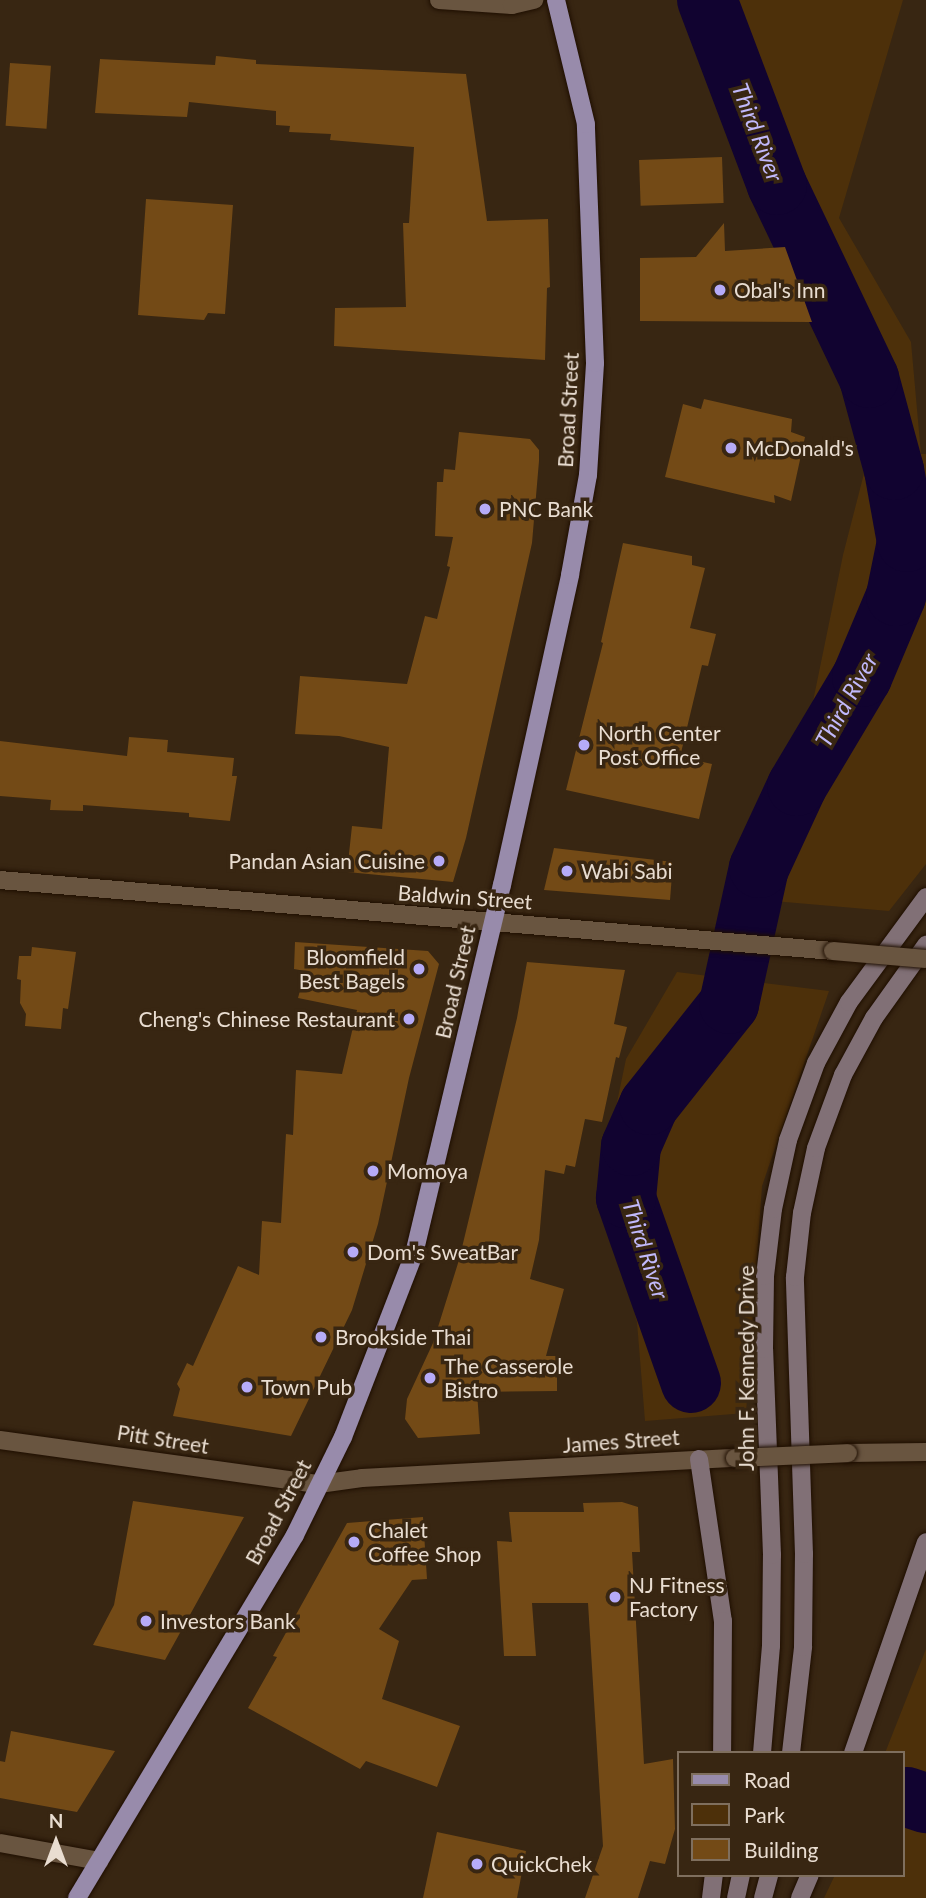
<!DOCTYPE html>
<style>
body{margin:0}
#map{position:relative;width:926px;height:1898px;overflow:hidden;background:#382612;font-family:Lato,sans-serif}
div>[style]{position:absolute}
.green>*{inset:0;background:#4d300a}
.river>*{height:60px;margin:-30px;padding:0 30px;transform-origin:30px;border-radius:30px;background:#110330}
.building>*{inset:0;background:#734a16;transform-origin:0 0}
.roads{filter:drop-shadow(0 0 2px #1f0f00) drop-shadow(0 0 2px #1f0f00)}
.street>*{height:18px;margin:-9px;padding:0 9px;transform-origin:9px;border-radius:9px;background:#695540}
.secondary>*{height:18px;margin:-9px;padding:0 9px;transform-origin:9px;border-radius:9px;background:#817076}
.primary>*{height:18px;margin:-9px;padding:0 9px;transform-origin:9px;border-radius:9px;background:#988bab}
.bridges{filter:drop-shadow(0 0 2px #1f0f00) drop-shadow(0 0 2px #1f0f00)}
.street-bridge>*{height:18px;margin:-9px;padding:0 9px;transform-origin:9px;border-radius:9px;background:#695540}
.dots>*{width:19px;height:19px;translate:-50% -50%;box-sizing:border-box;border:4px solid #382612;border-radius:50%}
span{translate:-50% -50%;white-space:nowrap;text-align:center;line-height:1.15;-webkit-text-stroke:7px #382612;paint-order:stroke}
.poi-label{font-size:21px;color:#e9ddd1}
.left{translate:0 -50%;text-align:left}
.right{translate:-100% -50%;text-align:right}
.street-label{font-size:21px;color:#e9ddd1}
.water-label{font-size:23px;color:#c1b9fb;font-style:italic}
.legend{position:absolute;left:677px;top:1751px;width:228px;height:126px;box-sizing:border-box;background:#382612;border:2px solid #7f6f5e;margin:0;padding:9px 12px;list-style:none;font-size:21px;color:#e9ddd1}
.legend li{display:flex;align-items:center;gap:14px;height:35px}
.legend b{width:35px;border:2px solid #7f6f5e}
.north{position:absolute;left:21px;top:1807px;width:70px;height:70px;-webkit-text-stroke:5px #382612;paint-order:stroke;rotate:0deg;font-size:19px;font-weight:700;line-height:28px;text-align:center;color:#e9ddd1}
.north::after{content:'';display:block;margin:auto;width:24px;height:32px;background:#e9ddd1;clip-path:polygon(50% 0,100% 100%,50% 72%,0 100%)}
</style>
<div id="map">
<div class="green">
<div style="clip-path:polygon(695px 0,903px 0,839px 218px,911px 342px,921px 454px,926px 454px,926px 864px,889px 911px,738px 898px,809px 721px,843px 555px,869px 454px,788px 230px)"></div>
<div style="clip-path:polygon(677px 972px,829px 991px,762px 1186px,746px 1413px,645px 1421px,637px 1322px,600px 1184px,626px 1059px)"></div>
<div style="clip-path:polygon(926px 1649px,926px 1898px,824px 1898px,835px 1875px,903px 1875px,903px 1753px,885px 1753px)"></div>
</div>
<div class="river">
<div style="left:691px;top:1383px;width:196px;rotate:-109.4deg"></div>
<div style="left:626px;top:1198px;width:52px;rotate:-84.5deg"></div>
<div style="left:631px;top:1146px;width:45px;rotate:-66.3deg"></div>
<div style="left:649px;top:1105px;width:129px;rotate:-51.6deg"></div>
<div style="left:729px;top:1004px;width:139px;rotate:-77.6deg"></div>
<div style="left:759px;top:868px;width:90px;rotate:-65.1deg"></div>
<div style="left:797px;top:786px;width:127px;rotate:-59.2deg"></div>
<div style="left:862px;top:677px;width:88px;rotate:-67.2deg"></div>
<div style="left:896px;top:596px;width:55px;rotate:-78.5deg"></div>
<div style="left:907px;top:542px;width:73px;rotate:-100.2deg"></div>
<div style="left:894px;top:470px;width:95px;rotate:-105.2deg"></div>
<div style="left:869px;top:378px;width:214px;rotate:-115.5deg"></div>
<div style="left:777px;top:185px;width:198px;rotate:-110.7deg"></div>
<div style="left:907px;top:1797px;width:20px;rotate:18deg"></div>
</div>
<div class="building">
<div style="clip-path:polygon(216px 56px,256px 60px,256px 64px,466px 74px,487px 221px,548px 219px,550px 287px,547px 288px,545px 360px,334px 346px,335px 308px,406px 307px,403px 223px,409px 223px,414px 147px,330px 140px,331px 134px,289px 132px,290px 126px,276px 125px,276px 111px,189px 102px,187px 117px,95px 113px,100px 59px,215px 65px)"></div>
<div style="left:10px;top:63px;width:41px;height:63px;rotate:4deg"></div>
<div style="left:722px;top:157px;width:46px;height:83px;rotate:88deg"></div>
<div style="clip-path:polygon(146px 199px,233px 205px,225px 314px,208px 313px,204px 320px,138px 315px)"></div>
<div style="clip-path:polygon(724px 223px,725px 251px,785px 247px,812px 322px,640px 321px,640px 258px,696px 257px)"></div>
<div style="clip-path:polygon(704px 399px,792px 419px,791px 432px,805px 437px,791px 501px,774px 495px,775px 503px,665px 477px,683px 404px,701px 409px)"></div>
<div style="clip-path:polygon(459px 432px,530px 439px,539px 450px,539px 461px,532px 543px,466px 838px,453px 882px,347px 872px,352px 826px,382px 829px,389px 747px,339px 736px,295px 734px,300px 676px,407px 684px,425px 616px,437px 619px,450px 567px,447px 566px,453px 537px,435px 536px,437px 482px,443px 482px,444px 469px,455px 470px)"></div>
<div style="clip-path:polygon(623px 543px,692px 556px,692px 565px,705px 568px,690px 628px,716px 634px,708px 666px,702px 665px,680px 757px,712px 764px,699px 819px,566px 790px,603px 643px,601px 642px)"></div>
<div style="clip-path:polygon(129px 737px,168px 740px,167px 752px,234px 758px,232px 776px,237px 776px,230px 821px,189px 817px,189px 813px,83px 805px,83px 811px,50px 810px,51px 800px,0 796px,0 741px,127px 756px)"></div>
<div style="clip-path:polygon(554px 848px,673px 862px,670px 900px,544px 890px)"></div>
<div style="clip-path:polygon(295px 942px,428px 951px,439px 964px,409px 1078px,378px 1224px,352px 1310px,291px 1436px,173px 1416px,180px 1389px,177px 1384px,187px 1363px,193px 1366px,238px 1266px,259px 1275px,262px 1221px,281px 1223px,286px 1134px,293px 1135px,296px 1070px,342px 1074px,357px 1010px,298px 998px,305px 971px,294px 969px)"></div>
<div style="clip-path:polygon(32px 947px,76px 952px,68px 1009px,63px 1008px,61px 1029px,25px 1026px,26px 1014px,20px 1003px,21px 980px,17px 979px,19px 956px,31px 956px)"></div>
<div style="clip-path:polygon(527px 962px,625px 970px,614px 1024px,627px 1027px,619px 1058px,616px 1057px,602px 1122px,585px 1119px,575px 1167px,566px 1165px,564px 1174px,545px 1170px,539px 1240px,530px 1279px,564px 1289px,546px 1356px,557px 1356px,557px 1391px,477px 1392px,480px 1434px,418px 1438px,405px 1419px,407px 1399px,433px 1343px,459px 1260px,517px 1018px)"></div>
<div style="clip-path:polygon(133px 1501px,244px 1517px,165px 1660px,93px 1645px,114px 1605px)"></div>
<div style="clip-path:polygon(622px 1502px,638px 1507px,640px 1552px,632px 1552px,644px 1764px,673px 1759px,675px 1829px,665px 1864px,650px 1861px,638px 1898px,585px 1898px,603px 1846px,588px 1603px,532px 1603px,536px 1656px,504px 1656px,497px 1541px,512px 1542px,509px 1512px,584px 1512px,583px 1503px)"></div>
<div style="clip-path:polygon(423px 1517px,427px 1579px,412px 1580px,379px 1629px,399px 1641px,382px 1699px,460px 1726px,437px 1787px,366px 1761px,360px 1769px,248px 1708px,277px 1657px,273px 1656px,347px 1523px)"></div>
<div style="clip-path:polygon(11px 1731px,115px 1751px,77px 1812px,0 1798px,0 1761px,5px 1762px)"></div>
<div style="clip-path:polygon(437px 1832px,526px 1851px,517px 1898px,423px 1898px)"></div>
</div>
<div class="roads">
<div class="street">
<div style="left:439px;top:0;width:73px;rotate:3.9deg"></div>
<div style="left:512px;top:5px;width:23px;rotate:-13deg"></div>
<div style="left:0;top:880px;width:836px;rotate:4.87deg"></div>
<div style="left:0;top:1440px;width:322px;rotate:7.9deg"></div>
<div style="left:319px;top:1484px;width:43px;rotate:-7.9deg"></div>
<div style="left:362px;top:1478px;width:374px;rotate:-3.1deg"></div>
<div style="left:848px;top:1453px;width:78px;rotate:-0.7deg"></div>
<div style="left:0;top:1843px;width:101px;rotate:10.3deg"></div>
</div>
<div class="secondary">
<div style="left:699px;top:1459px;width:164px;rotate:81.6deg"></div>
<div style="left:723px;top:1621px;width:132px;rotate:90.4deg"></div>
<div style="left:762px;top:1753px;width:107px;rotate:-85.2deg"></div>
<div style="left:771px;top:1646px;width:91px;rotate:-89.4deg"></div>
<div style="left:772px;top:1555px;width:206px;rotate:-92.2deg"></div>
<div style="left:764px;top:1349px;width:73px;rotate:-89.2deg"></div>
<div style="left:765px;top:1276px;width:67px;rotate:-83.2deg"></div>
<div style="left:773px;top:1209px;width:71px;rotate:-77.7deg"></div>
<div style="left:788px;top:1140px;width:82px;rotate:-70deg"></div>
<div style="left:816px;top:1063px;width:69px;rotate:-61.6deg"></div>
<div style="left:849px;top:1002px;width:130px;rotate:-53.7deg"></div>
<div style="left:791px;top:1753px;width:107px;rotate:-83.5deg"></div>
<div style="left:803px;top:1647px;width:93px;rotate:-89.4deg"></div>
<div style="left:804px;top:1554px;width:277px;rotate:-91.9deg"></div>
<div style="left:795px;top:1277px;width:64px;rotate:-83.8deg"></div>
<div style="left:802px;top:1213px;width:66px;rotate:-77.8deg"></div>
<div style="left:816px;top:1148px;width:78px;rotate:-69.7deg"></div>
<div style="left:843px;top:1075px;width:65px;rotate:-61.5deg"></div>
<div style="left:874px;top:1018px;width:90px;rotate:-54.5deg"></div>
<div style="left:853px;top:1753px;width:223px;rotate:-70.9deg"></div>
<div style="left:711px;top:1898px;width:23px;rotate:-83deg"></div>
<div style="left:736px;top:1898px;width:24px;rotate:-78deg"></div>
<div style="left:763px;top:1898px;width:24px;rotate:-75deg"></div>
<div style="left:800px;top:1898px;width:25px;rotate:-67deg"></div>
</div>
<div class="primary">
<div style="left:77px;top:1898px;width:423px;rotate:-59deg"></div>
<div style="left:295px;top:1535px;width:109px;rotate:-63.9deg"></div>
<div style="left:343px;top:1437px;width:196px;rotate:-68.8deg"></div>
<div style="left:414px;top:1254px;width:379px;rotate:-76.6deg"></div>
<div style="left:502px;top:885px;width:317px;rotate:-77.6deg"></div>
<div style="left:570px;top:575px;width:102px;rotate:-79.8deg"></div>
<div style="left:588px;top:475px;width:112px;rotate:-86.4deg"></div>
<div style="left:595px;top:363px;width:239px;rotate:-92.2deg"></div>
<div style="left:586px;top:124px;width:128px;rotate:-103.6deg"></div>
</div>
</div>
<div class="bridges">
<div class="street-bridge">
<div style="left:833px;top:951px;width:93px;rotate:4.9deg"></div>
<div style="left:735px;top:1458px;width:113px;rotate:-2.5deg"></div>
</div>
</div>
<div class="dots">
<div style="left:720px;top:290px;background:#b6abf8"></div>
<div style="left:731px;top:448px;background:#b6abf8"></div>
<div style="left:485px;top:509px;background:#b6abf8"></div>
<div style="left:584px;top:745px;background:#b6abf8"></div>
<div style="left:439px;top:861px;background:#b6abf8"></div>
<div style="left:567px;top:871px;background:#b6abf8"></div>
<div style="left:419px;top:969px;background:#b6abf8"></div>
<div style="left:409px;top:1019px;background:#b6abf8"></div>
<div style="left:373px;top:1171px;background:#b6abf8"></div>
<div style="left:353px;top:1252px;background:#b6abf8"></div>
<div style="left:321px;top:1337px;background:#b6abf8"></div>
<div style="left:430px;top:1378px;background:#b6abf8"></div>
<div style="left:247px;top:1387px;background:#b6abf8"></div>
<div style="left:354px;top:1542px;background:#b6abf8"></div>
<div style="left:615px;top:1597px;background:#b6abf8"></div>
<div style="left:146px;top:1621px;background:#b6abf8"></div>
<div style="left:477px;top:1864px;background:#b6abf8"></div>
</div>
<div class="poi-label">
<span class="left" style="left:734px;top:290px">Obal's Inn</span>
<span class="left" style="left:745px;top:448px">McDonald's</span>
<span class="left" style="left:499px;top:509px">PNC Bank</span>
<span class="left" style="left:598px;top:745px">North Center<br>Post Office</span>
<span class="right" style="left:425px;top:861px">Pandan Asian Cuisine</span>
<span class="left" style="left:581px;top:871px">Wabi Sabi</span>
<span class="right" style="left:405px;top:969px">Bloomfield<br>Best Bagels</span>
<span class="right" style="left:395px;top:1019px">Cheng's Chinese Restaurant</span>
<span class="left" style="left:387px;top:1171px">Momoya</span>
<span class="left" style="left:367px;top:1252px">Dom's SweatBar</span>
<span class="left" style="left:335px;top:1337px">Brookside Thai</span>
<span class="left" style="left:444px;top:1378px">The Casserole<br>Bistro</span>
<span class="left" style="left:261px;top:1387px">Town Pub</span>
<span class="left" style="left:368px;top:1542px">Chalet<br>Coffee Shop</span>
<span class="left" style="left:629px;top:1597px">NJ Fitness<br>Factory</span>
<span class="left" style="left:160px;top:1621px">Investors Bank</span>
<span class="left" style="left:491px;top:1864px">QuickChek</span>
</div>
<div class="street-label">
<span style="left:568px;top:410px;rotate:-87deg">Broad Street</span>
<span style="left:465px;top:897px;rotate:4deg">Baldwin Street</span>
<span style="left:455px;top:982px;rotate:-77deg">Broad Street</span>
<span style="left:746px;top:1368px;rotate:-90deg">John F. Kennedy Drive</span>
<span style="left:163px;top:1439px;rotate:9deg">Pitt Street</span>
<span style="left:621px;top:1441px;rotate:-4deg">James Street</span>
<span style="left:278px;top:1512px;rotate:-62deg">Broad Street</span>
</div>
<div class="water-label">
<span style="left:758px;top:132px;rotate:69deg">Third River</span>
<span style="left:846px;top:700px;rotate:-61deg">Third River</span>
<span style="left:646px;top:1249px;rotate:72deg">Third River</span>
</div>
<ul class="legend">
<li><b style="height:9px;background:#988bab"></b>Road</li>
<li><b style="height:19px;background:#4d300a"></b>Park</li>
<li><b style="height:19px;background:#734a16"></b>Building</li>
</ul>
<div class="north">N</div>
</div>
